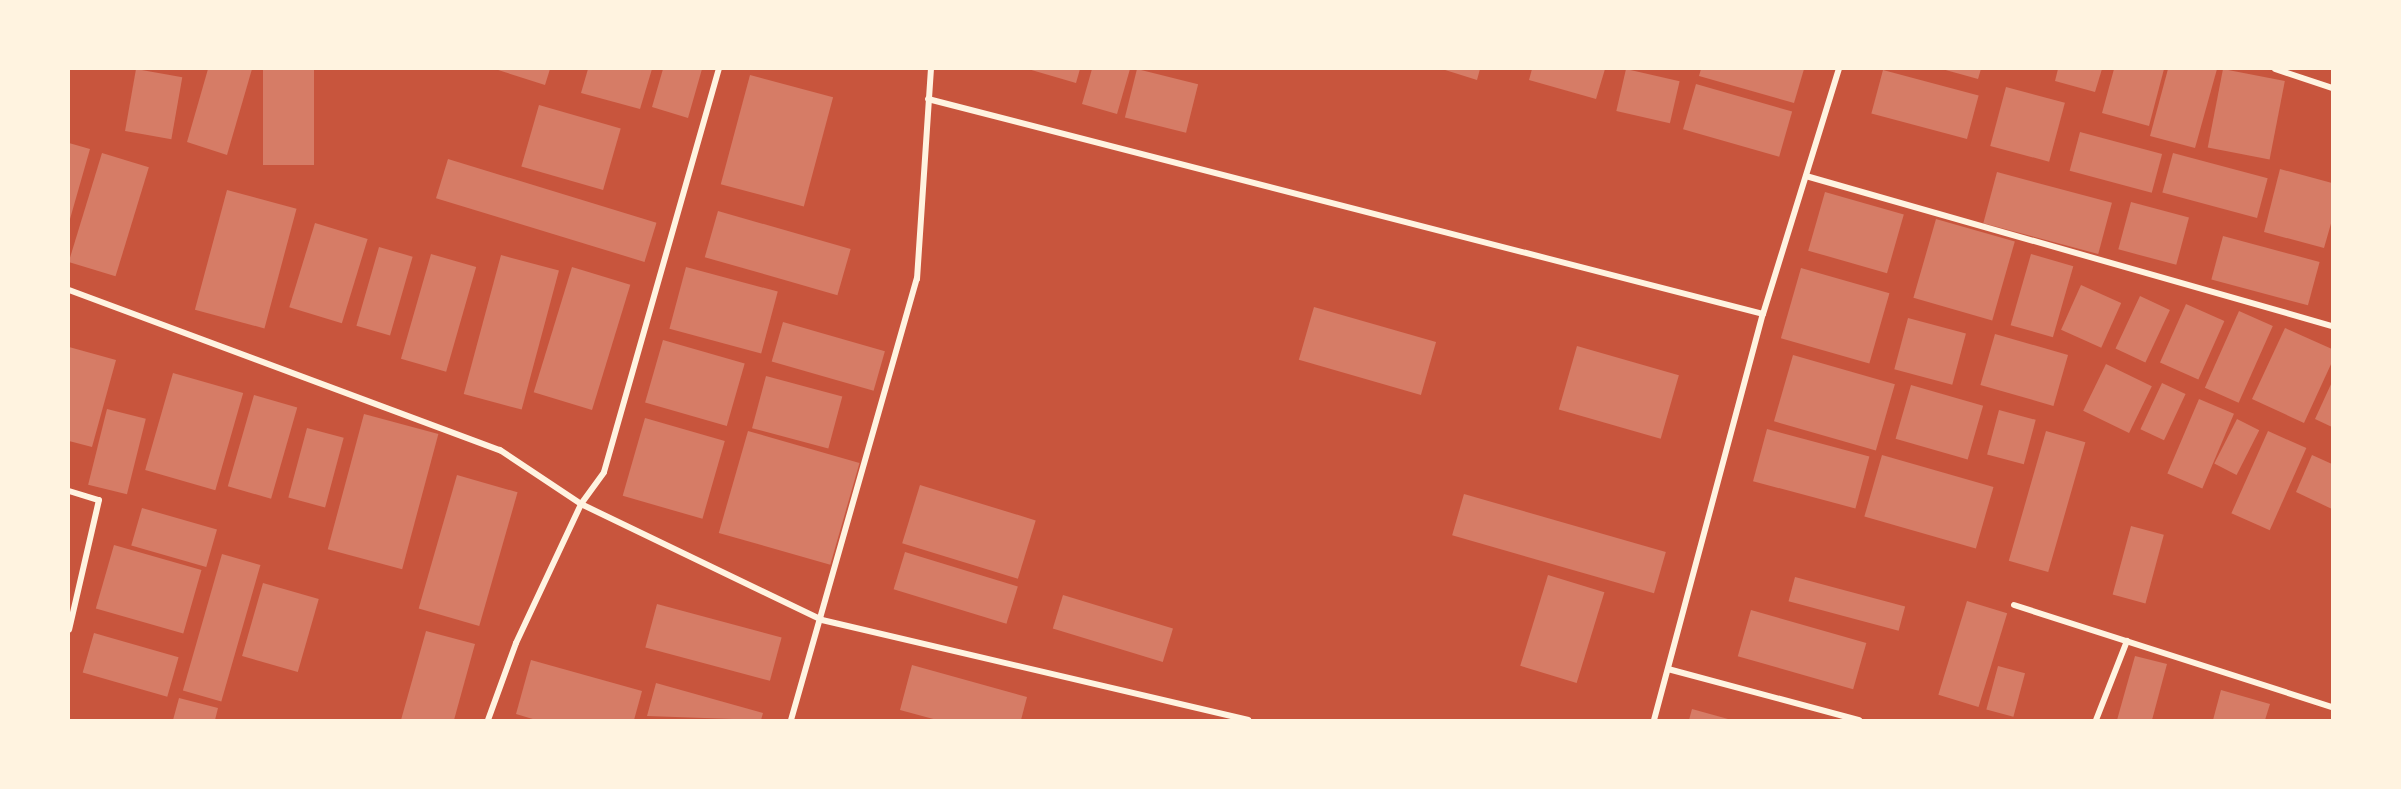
<!DOCTYPE html>
<style>
body{margin:0}
#map{position:relative;width:2401px;height:789px;overflow:hidden;background:#c8553d;font-family:Montserrat,sans-serif}
div>[style]{position:absolute}
.building>*{inset:0;background:#d67c66;transform-origin:0 0}
.minor>*{height:6px;margin:-3px;padding:0 3px;transform-origin:3px;border-radius:3px;background:#fff3e0}
span{translate:-50% -50%;white-space:nowrap;text-align:center;line-height:1.15;-webkit-text-stroke:4.5px #fff3e0;paint-order:stroke}
.frame{position:absolute;inset:0;border:70px solid #fff3e0;pointer-events:none}
</style>
<div id="map">
<div class="building">
<div style="left:136px;top:69px;width:47px;height:63px;rotate:10deg"></div>
<div style="clip-path:polygon(208px 69px,252px 69px,227px 155px,187px 142px)"></div>
<div style="left:263px;top:69px;width:51px;height:96px"></div>
<div style="clip-path:polygon(495px 69px,550px 69px,545px 85px)"></div>
<div style="clip-path:polygon(588px 69px,652px 69px,640px 109px,581px 93px)"></div>
<div style="clip-path:polygon(663px 69px,702px 69px,688px 118px,652px 107px)"></div>
<div style="clip-path:polygon(1028px 69px,1080px 69px,1076px 83px)"></div>
<div style="clip-path:polygon(1092px 69px,1130px 69px,1117px 114px,1082px 104px)"></div>
<div style="left:1137px;top:69px;width:63px;height:50px;rotate:14deg"></div>
<div style="clip-path:polygon(1442px 69px,1480px 69px,1477px 80px)"></div>
<div style="clip-path:polygon(1532px 69px,1605px 69px,1596px 99px,1529px 80px)"></div>
<div style="left:1626px;top:69px;width:55px;height:43px;rotate:13deg"></div>
<div style="clip-path:polygon(1701px 69px,1804px 69px,1794px 103px,1699px 76px)"></div>
<div style="clip-path:polygon(1942px 69px,1981px 69px,1978px 79px)"></div>
<div style="clip-path:polygon(2058px 69px,2102px 69px,2095px 92px,2055px 81px)"></div>
<div style="clip-path:polygon(2114px 69px,2164px 69px,2149px 126px,2102px 113px)"></div>
<div style="clip-path:polygon(2168px 69px,2217px 69px,2195px 148px,2150px 136px)"></div>
<div style="left:2223px;top:69px;width:63px;height:80px;rotate:11deg"></div>
<div style="left:1883px;top:70px;width:99px;height:45px;rotate:15deg"></div>
<div style="left:750px;top:75px;width:86px;height:113px;rotate:15deg"></div>
<div style="left:1696px;top:84px;width:100px;height:47px;rotate:16deg"></div>
<div style="left:2006px;top:87px;width:61px;height:61px;rotate:15deg"></div>
<div style="left:539px;top:105px;width:85px;height:64px;rotate:16deg"></div>
<div style="left:2080px;top:132px;width:85px;height:40px;rotate:15deg"></div>
<div style="clip-path:polygon(69px 143px,90px 149px,70px 219px,69px 219px)"></div>
<div style="left:102px;top:153px;width:49px;height:114px;rotate:17deg"></div>
<div style="left:2173px;top:153px;width:98px;height:41px;rotate:15deg"></div>
<div style="left:448px;top:159px;width:218px;height:41px;rotate:17deg"></div>
<div style="clip-path:polygon(2280px 169px,2332px 183px,2332px 220px,2324px 248px,2264px 232px)"></div>
<div style="left:1997px;top:172px;width:119px;height:53px;rotate:15deg"></div>
<div style="left:227px;top:190px;width:72px;height:124px;rotate:15deg"></div>
<div style="left:1825px;top:192px;width:82px;height:61px;rotate:16deg"></div>
<div style="left:2131px;top:202px;width:60px;height:49px;rotate:15deg"></div>
<div style="left:718px;top:211px;width:138px;height:48px;rotate:16deg"></div>
<div style="left:1936px;top:219px;width:82px;height:82px;rotate:16deg"></div>
<div style="left:315px;top:223px;width:55px;height:88px;rotate:17deg"></div>
<div style="left:2223px;top:236px;width:100px;height:45px;rotate:15deg"></div>
<div style="left:379px;top:247px;width:35px;height:82px;rotate:16deg"></div>
<div style="left:431px;top:254px;width:47px;height:109px;rotate:16deg"></div>
<div style="left:2031px;top:254px;width:44px;height:74px;rotate:16deg"></div>
<div style="left:501px;top:255px;width:60px;height:144px;rotate:15deg"></div>
<div style="left:572px;top:267px;width:61px;height:131px;rotate:17deg"></div>
<div style="left:686px;top:267px;width:95px;height:64px;rotate:15deg"></div>
<div style="left:1801px;top:268px;width:92px;height:73px;rotate:16deg"></div>
<div style="left:2081px;top:285px;width:44px;height:49px;rotate:24deg"></div>
<div style="left:2140px;top:296px;width:33px;height:58px;rotate:25deg"></div>
<div style="left:2186px;top:304px;width:42px;height:64px;rotate:24deg"></div>
<div style="left:1314px;top:307px;width:127px;height:55px;rotate:16deg"></div>
<div style="left:2239px;top:311px;width:37px;height:84px;rotate:24deg"></div>
<div style="left:1908px;top:318px;width:60px;height:53px;rotate:15deg"></div>
<div style="left:783px;top:322px;width:106px;height:41px;rotate:16deg"></div>
<div style="clip-path:polygon(2285px 328px,2332px 349px,2332px 362px,2304px 423px,2252px 399px)"></div>
<div style="left:1995px;top:334px;width:76px;height:53px;rotate:16deg"></div>
<div style="left:663px;top:340px;width:85px;height:65px;rotate:16deg"></div>
<div style="left:1577px;top:346px;width:106px;height:66px;rotate:16deg"></div>
<div style="clip-path:polygon(69px 347px,116px 360px,92px 447px,69px 441px)"></div>
<div style="left:1793px;top:355px;width:106px;height:69px;rotate:16deg"></div>
<div style="left:2106px;top:364px;width:51px;height:52px;rotate:26deg"></div>
<div style="left:173px;top:373px;width:73px;height:101px;rotate:16deg"></div>
<div style="left:766px;top:376px;width:79px;height:54px;rotate:15deg"></div>
<div style="clip-path:polygon(2332px 382px,2332px 427px,2315px 419px)"></div>
<div style="left:2162px;top:383px;width:26px;height:51px;rotate:25deg"></div>
<div style="left:1911px;top:385px;width:75px;height:56px;rotate:16deg"></div>
<div style="left:254px;top:395px;width:45px;height:95px;rotate:16deg"></div>
<div style="left:2199px;top:399px;width:38px;height:81px;rotate:23deg"></div>
<div style="left:107px;top:409px;width:40px;height:78px;rotate:14deg"></div>
<div style="left:1999px;top:410px;width:38px;height:46px;rotate:15deg"></div>
<div style="left:364px;top:414px;width:77px;height:140px;rotate:15deg"></div>
<div style="left:645px;top:418px;width:83px;height:81px;rotate:16deg"></div>
<div style="left:2237px;top:419px;width:25px;height:50px;rotate:27deg"></div>
<div style="left:307px;top:428px;width:38px;height:72px;rotate:15deg"></div>
<div style="left:1767px;top:429px;width:106px;height:54px;rotate:15deg"></div>
<div style="left:748px;top:431px;width:116px;height:106px;rotate:16deg"></div>
<div style="left:2046px;top:431px;width:41px;height:135px;rotate:16deg"></div>
<div style="left:2268px;top:431px;width:42px;height:90px;rotate:24deg"></div>
<div style="left:1882px;top:455px;width:116px;height:64px;rotate:16deg"></div>
<div style="clip-path:polygon(2312px 455px,2332px 464px,2332px 509px,2296px 492px)"></div>
<div style="left:457px;top:475px;width:63px;height:139px;rotate:16deg"></div>
<div style="left:920px;top:485px;width:121px;height:61px;rotate:17deg"></div>
<div style="left:1464px;top:494px;width:210px;height:43px;rotate:16deg"></div>
<div style="left:142px;top:508px;width:78px;height:39px;rotate:16deg"></div>
<div style="left:2131px;top:526px;width:34px;height:71px;rotate:15deg"></div>
<div style="left:114px;top:545px;width:91px;height:66px;rotate:16deg"></div>
<div style="left:905px;top:552px;width:118px;height:39px;rotate:17deg"></div>
<div style="left:222px;top:554px;width:40px;height:142px;rotate:16deg"></div>
<div style="left:1548px;top:575px;width:59px;height:95px;rotate:17deg"></div>
<div style="left:1795px;top:577px;width:114px;height:25px;rotate:15deg"></div>
<div style="left:263px;top:583px;width:58px;height:76px;rotate:16deg"></div>
<div style="left:1063px;top:595px;width:115px;height:35px;rotate:17deg"></div>
<div style="left:1967px;top:601px;width:42px;height:98px;rotate:17deg"></div>
<div style="left:657px;top:604px;width:129px;height:45px;rotate:15deg"></div>
<div style="left:1751px;top:610px;width:120px;height:48px;rotate:16deg"></div>
<div style="clip-path:polygon(426px 631px,475px 644px,454px 720px,401px 720px)"></div>
<div style="left:94px;top:633px;width:88px;height:41px;rotate:16deg"></div>
<div style="clip-path:polygon(2135px 656px,2167px 664px,2152px 720px,2117px 720px)"></div>
<div style="clip-path:polygon(531px 660px,642px 691px,634px 720px,536px 720px,516px 714px)"></div>
<div style="clip-path:polygon(912px 665px,1027px 697px,1021px 720px,937px 720px,900px 710px)"></div>
<div style="left:1998px;top:666px;width:28px;height:45px;rotate:15deg"></div>
<div style="clip-path:polygon(656px 683px,763px 713px,761px 720px,647px 716px)"></div>
<div style="clip-path:polygon(2221px 690px,2270px 704px,2265px 720px,2213px 720px)"></div>
<div style="clip-path:polygon(179px 698px,218px 708px,215px 720px,173px 720px)"></div>
<div style="clip-path:polygon(1692px 709px,1728px 719px,1728px 720px,1689px 720px)"></div>
</div>
<div class="minor">
<div style="left:2275px;top:69px;width:60px;rotate:18.4deg"></div>
<div style="left:928px;top:99px;width:862px;rotate:14.44deg"></div>
<div style="left:1806px;top:176px;width:547px;rotate:15.92deg"></div>
<div style="left:69px;top:290px;width:460px;rotate:20.4deg"></div>
<div style="left:500px;top:450px;width:97px;rotate:33.7deg"></div>
<div style="left:581px;top:504px;width:267px;rotate:25.7deg"></div>
<div style="left:822px;top:620px;width:438px;rotate:13.2deg"></div>
<div style="left:69px;top:491px;width:31px;rotate:17deg"></div>
<div style="left:99px;top:500px;width:133px;rotate:103deg"></div>
<div style="left:2014px;top:605px;width:334px;rotate:17.8deg"></div>
<div style="left:1668px;top:669px;width:198px;rotate:15deg"></div>
<div style="left:488px;top:720px;width:82px;rotate:-70deg"></div>
<div style="left:516px;top:643px;width:153px;rotate:-64.9deg"></div>
<div style="left:581px;top:504px;width:39px;rotate:-54deg"></div>
<div style="left:604px;top:472px;width:419px;rotate:-74.1deg"></div>
<div style="left:791px;top:720px;width:459px;rotate:-74.1deg"></div>
<div style="left:917px;top:279px;width:210px;rotate:-86.2deg"></div>
<div style="left:1654px;top:720px;width:420px;rotate:-75deg"></div>
<div style="left:1763px;top:314px;width:257px;rotate:-72.8deg"></div>
<div style="left:2096px;top:720px;width:85px;rotate:-68.6deg"></div>
</div>
<div class="frame"></div>
</div>
